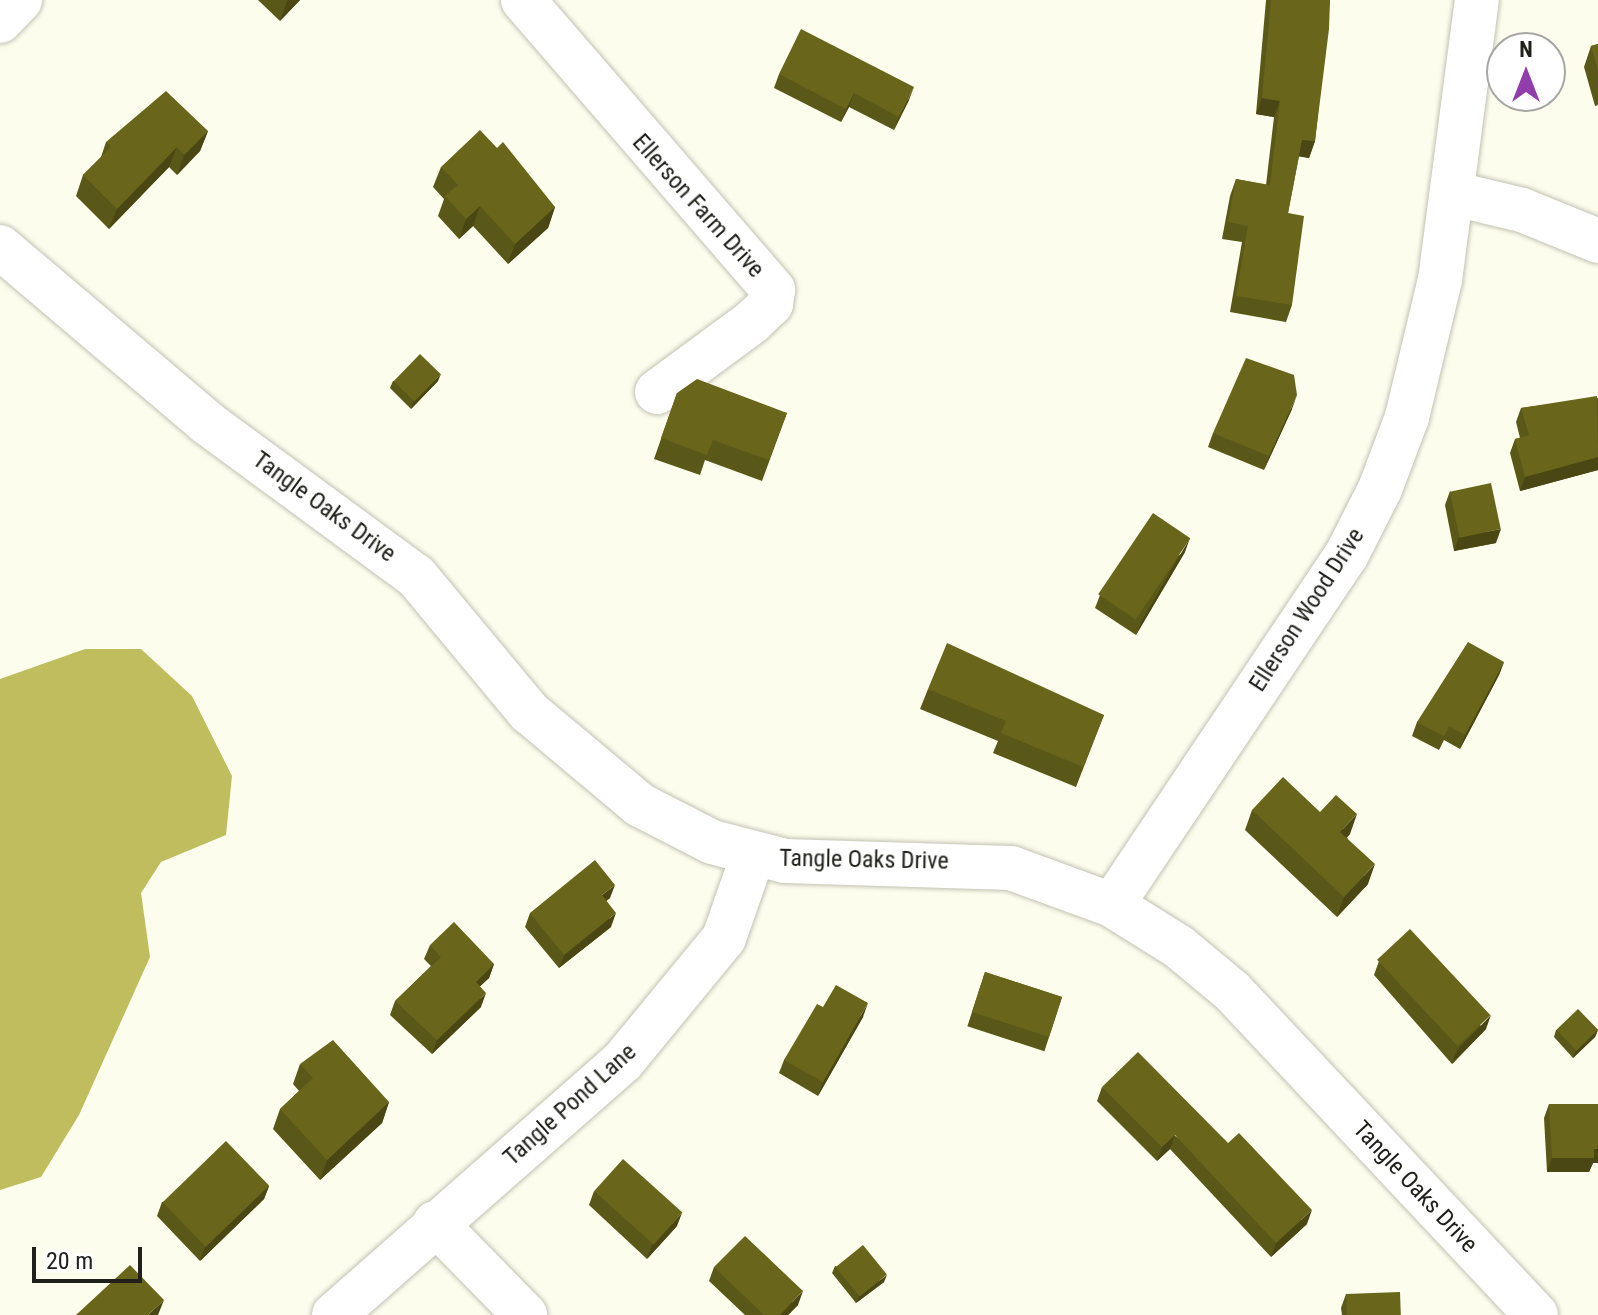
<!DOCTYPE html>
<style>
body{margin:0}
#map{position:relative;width:1598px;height:1315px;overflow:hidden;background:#fcfded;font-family:"Roboto Condensed",sans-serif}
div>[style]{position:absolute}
.water>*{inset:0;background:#c0bd5f}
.roads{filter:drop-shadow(0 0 2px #c2c2b3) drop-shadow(0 0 2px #c2c2b3)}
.minor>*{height:44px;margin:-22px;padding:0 22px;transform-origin:22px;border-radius:22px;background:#fff}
.wall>*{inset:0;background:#5a5818;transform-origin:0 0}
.shaded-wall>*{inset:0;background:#4a4714}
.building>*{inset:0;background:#69661c;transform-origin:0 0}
span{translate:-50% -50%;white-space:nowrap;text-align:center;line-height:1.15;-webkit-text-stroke:8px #fff;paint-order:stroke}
.street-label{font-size:24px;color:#21211b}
.north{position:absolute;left:1486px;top:32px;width:80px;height:80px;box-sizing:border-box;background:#fff;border:2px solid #a6a6a4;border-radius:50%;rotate:0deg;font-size:22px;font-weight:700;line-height:32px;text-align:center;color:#21211b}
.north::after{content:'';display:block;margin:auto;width:28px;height:36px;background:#913dab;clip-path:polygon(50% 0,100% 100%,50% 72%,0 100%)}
.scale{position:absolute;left:32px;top:1247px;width:110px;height:36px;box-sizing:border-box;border:4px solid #21211b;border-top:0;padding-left:10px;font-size:24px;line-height:28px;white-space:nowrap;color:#21211b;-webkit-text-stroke:6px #fff;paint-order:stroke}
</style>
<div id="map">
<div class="water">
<div style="clip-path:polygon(85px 649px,141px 649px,192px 696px,232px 776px,226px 835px,161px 862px,141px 893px,150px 957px,79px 1115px,41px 1177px,0 1190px,0 679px)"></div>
</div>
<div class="roads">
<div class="minor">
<div style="left:523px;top:0;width:383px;rotate:49.2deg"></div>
<div style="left:773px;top:290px;width:14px;rotate:98deg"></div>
<div style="left:771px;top:304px;width:26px;rotate:137deg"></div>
<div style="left:752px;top:322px;width:118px;rotate:143.6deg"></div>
<div style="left:0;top:21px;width:29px;rotate:-46deg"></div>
<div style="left:1455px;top:194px;width:69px;rotate:13.4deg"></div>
<div style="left:1522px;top:210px;width:82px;rotate:22.2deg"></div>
<div style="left:0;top:247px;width:270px;rotate:40.3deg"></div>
<div style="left:206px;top:422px;width:260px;rotate:36.3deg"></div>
<div style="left:416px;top:576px;width:177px;rotate:50.3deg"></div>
<div style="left:529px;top:712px;width:145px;rotate:40deg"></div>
<div style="left:640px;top:805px;width:81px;rotate:27.2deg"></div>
<div style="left:712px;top:842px;width:75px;rotate:14.6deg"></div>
<div style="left:785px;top:861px;width:226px;rotate:1.8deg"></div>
<div style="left:1011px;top:868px;width:108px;rotate:20.1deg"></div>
<div style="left:1112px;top:905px;width:79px;rotate:32.1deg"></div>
<div style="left:1179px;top:947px;width:69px;rotate:39.7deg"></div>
<div style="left:1232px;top:991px;width:444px;rotate:46.8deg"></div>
<div style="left:1112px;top:905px;width:420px;rotate:-56.2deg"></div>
<div style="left:1346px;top:556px;width:75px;rotate:-63.1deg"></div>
<div style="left:1380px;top:489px;width:77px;rotate:-69.4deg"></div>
<div style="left:1407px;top:417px;width:141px;rotate:-76.5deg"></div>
<div style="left:1440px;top:280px;width:282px;rotate:-82.5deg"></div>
<div style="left:435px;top:1223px;width:129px;rotate:45.6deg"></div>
<div style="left:334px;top:1315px;width:385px;rotate:-41.3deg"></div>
<div style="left:623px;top:1061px;width:159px;rotate:-50.6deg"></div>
<div style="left:724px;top:938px;width:88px;rotate:-70.7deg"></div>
</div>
</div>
<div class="wall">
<div style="clip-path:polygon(258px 0,300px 0,280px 21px)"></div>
<div style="clip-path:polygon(1266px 0,1330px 0,1315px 141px,1309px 158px,1299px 156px,1288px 213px,1292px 305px,1286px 322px,1230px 312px,1242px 242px,1222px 239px,1230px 196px,1236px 179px,1266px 185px,1274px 117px,1256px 114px)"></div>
<div style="clip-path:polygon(1598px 44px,1598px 105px,1595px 106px,1584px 67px,1591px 46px)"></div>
<div style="clip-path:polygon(779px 74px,909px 100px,894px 130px,849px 107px,841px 122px,774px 88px)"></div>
<div style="clip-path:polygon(208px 131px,200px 151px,177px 175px,169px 167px,109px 229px,76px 196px,83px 175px,101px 157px,106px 142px)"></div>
<div style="clip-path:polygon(441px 167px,555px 207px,548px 228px,508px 264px,473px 226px,459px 239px,438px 216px,444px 199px,433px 187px)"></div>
<div style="clip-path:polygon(393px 381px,438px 381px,411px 409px,390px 388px)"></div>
<div style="clip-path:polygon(677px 393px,787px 413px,762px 481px,705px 460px,700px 475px,654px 459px)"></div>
<div style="clip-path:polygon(1598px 398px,1598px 470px,1520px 491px,1510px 453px,1515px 439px,1520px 438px,1516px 422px,1521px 408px)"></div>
<div style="clip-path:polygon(1292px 409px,1264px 470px,1208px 447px,1213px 433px)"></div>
<div style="clip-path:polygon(1450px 491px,1496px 543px,1454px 551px,1445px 505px)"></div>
<div style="clip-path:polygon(1185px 552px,1136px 635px,1095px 608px,1100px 595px)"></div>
<div style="clip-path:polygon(1504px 662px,1499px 675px,1460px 749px,1444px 740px,1439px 750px,1412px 736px,1417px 722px)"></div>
<div style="clip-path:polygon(928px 689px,1104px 715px,1076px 787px,993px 753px,998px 741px,920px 709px)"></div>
<div style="clip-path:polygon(1252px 810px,1320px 812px,1350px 834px,1347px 837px,1368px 884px,1337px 917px,1245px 830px)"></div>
<div style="clip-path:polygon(610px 898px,606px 901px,611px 927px,559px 968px,525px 927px,530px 913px)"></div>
<div style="clip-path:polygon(430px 945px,494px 964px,489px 978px,480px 986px,481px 1007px,432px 1054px,390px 1015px,395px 1001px,431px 966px,424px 959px)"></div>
<div style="clip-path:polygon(1379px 961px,1486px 1029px,1452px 1064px,1374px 975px)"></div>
<div style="left:985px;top:972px;width:81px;height:57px;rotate:18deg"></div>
<div style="clip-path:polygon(823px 1007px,863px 1017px,818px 1096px,779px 1073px,784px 1060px)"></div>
<div style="clip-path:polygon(1556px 1030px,1598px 1030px,1595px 1037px,1573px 1058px,1554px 1037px)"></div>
<div style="clip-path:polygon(300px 1064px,389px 1102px,382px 1123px,320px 1180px,273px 1129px,280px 1109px,299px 1091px,293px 1084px)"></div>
<div style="clip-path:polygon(1102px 1087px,1307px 1224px,1271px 1257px,1170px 1149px,1157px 1161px,1097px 1101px)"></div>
<div style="clip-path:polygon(1549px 1104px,1598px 1163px,1593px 1163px,1589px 1172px,1547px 1172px,1544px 1118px)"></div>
<div style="clip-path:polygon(269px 1186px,264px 1199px,200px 1261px,157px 1216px,162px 1202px)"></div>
<div style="clip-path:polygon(594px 1191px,677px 1226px,647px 1259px,589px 1205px)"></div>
<div style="clip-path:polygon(835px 1266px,884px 1282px,856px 1303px,832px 1273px)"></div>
<div style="clip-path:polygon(714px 1267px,798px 1305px,788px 1315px,745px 1315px,709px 1281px)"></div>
<div style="clip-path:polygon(1346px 1294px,1401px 1315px,1342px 1315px,1341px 1308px)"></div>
</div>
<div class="shaded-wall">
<div style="clip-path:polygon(288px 0,300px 0,280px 21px,287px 1px)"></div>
<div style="clip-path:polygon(914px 87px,909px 100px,894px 130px,899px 117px)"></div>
<div style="clip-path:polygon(854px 93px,849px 107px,841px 122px,846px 109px)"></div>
<div style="clip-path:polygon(1262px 98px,1280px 101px,1274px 117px,1256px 114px)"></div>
<div style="clip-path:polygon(208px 131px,200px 151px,177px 175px,184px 155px)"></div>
<div style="clip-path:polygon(1302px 140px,1315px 141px,1309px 158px,1296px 156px)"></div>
<div style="clip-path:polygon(177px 147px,169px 167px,109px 229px,117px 209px)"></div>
<div style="clip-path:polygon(480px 206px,473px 226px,459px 239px,466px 219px)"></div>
<div style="clip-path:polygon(555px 207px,548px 228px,508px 264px,515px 244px)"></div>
<div style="clip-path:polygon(441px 374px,438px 381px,411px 409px,413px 402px)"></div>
<div style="clip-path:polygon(1297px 395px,1292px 409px,1264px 470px,1269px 456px)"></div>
<div style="clip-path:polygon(1598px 457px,1598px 470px,1520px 491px,1525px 477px)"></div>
<div style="clip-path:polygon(1501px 529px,1496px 543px,1454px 551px,1459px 537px)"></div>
<div style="clip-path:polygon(1190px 538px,1185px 552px,1136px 635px,1141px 622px)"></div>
<div style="clip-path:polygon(1504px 662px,1499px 675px,1460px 749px,1465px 735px)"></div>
<div style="clip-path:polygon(1357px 814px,1350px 834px,1333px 852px,1340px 832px)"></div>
<div style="clip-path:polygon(1375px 864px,1368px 884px,1337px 917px,1344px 897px)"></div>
<div style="clip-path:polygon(615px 885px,610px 898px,596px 909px,602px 895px)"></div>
<div style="clip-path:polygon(616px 913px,611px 927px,559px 968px,564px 955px)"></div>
<div style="clip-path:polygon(494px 964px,489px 978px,471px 995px,476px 982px)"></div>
<div style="clip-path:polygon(486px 993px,481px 1007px,432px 1054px,437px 1040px)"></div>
<div style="clip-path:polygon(868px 1003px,863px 1017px,818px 1096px,823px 1082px)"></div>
<div style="clip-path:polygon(1491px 1015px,1486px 1029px,1452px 1064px,1457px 1050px)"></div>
<div style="clip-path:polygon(1598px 1030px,1595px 1037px,1573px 1058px,1576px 1050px)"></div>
<div style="clip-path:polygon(389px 1102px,382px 1123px,320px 1180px,327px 1160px)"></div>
<div style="clip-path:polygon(1175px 1135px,1170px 1149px,1157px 1161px,1162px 1147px)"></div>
<div style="clip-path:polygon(1594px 1149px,1598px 1149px,1598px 1163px,1593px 1163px,1589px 1172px,1547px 1172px,1552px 1158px)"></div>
<div style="clip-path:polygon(269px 1186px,264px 1199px,200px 1261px,205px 1247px)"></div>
<div style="clip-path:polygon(1312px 1210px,1307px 1224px,1271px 1257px,1276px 1243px)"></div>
<div style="clip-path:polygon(682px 1213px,677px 1226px,647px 1259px,652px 1245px)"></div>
<div style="clip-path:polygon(887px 1275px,884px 1282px,856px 1303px,859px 1296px)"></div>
<div style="clip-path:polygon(803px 1291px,798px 1305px,788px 1315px,780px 1315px)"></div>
<div style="clip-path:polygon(164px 1300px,158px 1315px,148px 1315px)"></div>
</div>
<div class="building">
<div style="clip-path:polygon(1271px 0,1330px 0,1329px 29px,1315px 141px,1302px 140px,1288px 213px,1304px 216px,1292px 305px,1236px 296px,1248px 226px,1228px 222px,1236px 179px,1270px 185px,1280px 101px,1262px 98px)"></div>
<div style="clip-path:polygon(801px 29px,914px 87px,899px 117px,854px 93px,846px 109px,779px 74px)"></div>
<div style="clip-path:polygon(1598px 44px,1598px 71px,1591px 46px)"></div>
<div style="clip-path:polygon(166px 91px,208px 131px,184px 155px,177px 147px,117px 209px,83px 175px,111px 147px,106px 142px)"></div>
<div style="clip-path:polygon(480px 130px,497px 148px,503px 142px,555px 207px,515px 244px,480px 206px,466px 219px,445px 196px,458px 185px,441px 167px)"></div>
<div style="left:420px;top:354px;width:29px;height:38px;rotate:44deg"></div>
<div style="clip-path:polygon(1246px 358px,1294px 375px,1297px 395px,1269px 456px,1213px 433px)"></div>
<div style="clip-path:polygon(697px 379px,787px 413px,769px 460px,713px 440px,707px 455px,661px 438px,677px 393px)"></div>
<div style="clip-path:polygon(1597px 396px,1598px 457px,1525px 477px,1515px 439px,1529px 435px,1521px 408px)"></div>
<div style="left:1491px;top:483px;width:47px;height:42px;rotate:78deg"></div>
<div style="left:1153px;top:513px;width:45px;height:98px;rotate:34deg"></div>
<div style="clip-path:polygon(1468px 642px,1504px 662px,1465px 735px,1449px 726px,1444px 736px,1417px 722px)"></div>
<div style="clip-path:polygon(947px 643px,1104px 715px,1083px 767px,1001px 733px,1006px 721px,928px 689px)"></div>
<div style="clip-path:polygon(1283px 777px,1320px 812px,1336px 795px,1357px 814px,1340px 832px,1375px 864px,1344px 897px,1252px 810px)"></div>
<div style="clip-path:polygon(595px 860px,615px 885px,602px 895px,616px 913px,564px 955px,530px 913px)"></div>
<div style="clip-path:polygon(454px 922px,494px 964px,476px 982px,486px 993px,437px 1040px,395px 1001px,441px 957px,430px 945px)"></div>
<div style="left:1410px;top:929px;width:118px;height:45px;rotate:47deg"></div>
<div style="left:985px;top:972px;width:81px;height:42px;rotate:18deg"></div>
<div style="clip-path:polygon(836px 985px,868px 1003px,823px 1082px,784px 1060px,817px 1004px,823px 1007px)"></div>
<div style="left:1578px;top:1009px;width:29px;height:30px;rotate:46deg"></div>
<div style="clip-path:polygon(333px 1040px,389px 1102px,327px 1160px,280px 1109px,313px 1078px,300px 1064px)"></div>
<div style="clip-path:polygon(1138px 1052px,1228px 1143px,1239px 1133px,1312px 1210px,1276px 1243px,1175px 1135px,1162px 1147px,1102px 1087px)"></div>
<div style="clip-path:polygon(1549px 1104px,1598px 1104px,1598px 1149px,1594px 1149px,1594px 1158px,1552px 1158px)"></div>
<div style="left:226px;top:1141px;width:62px;height:88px;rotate:46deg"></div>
<div style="left:623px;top:1159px;width:80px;height:43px;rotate:42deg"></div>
<div style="clip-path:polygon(745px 1236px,803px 1291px,780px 1315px,764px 1315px,714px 1267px)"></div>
<div style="left:863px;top:1245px;width:38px;height:35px;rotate:51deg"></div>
<div style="clip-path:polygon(130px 1265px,164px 1300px,148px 1315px,76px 1315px)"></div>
<div style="left:1400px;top:1292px;width:23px;height:54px;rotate:88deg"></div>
</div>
<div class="street-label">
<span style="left:698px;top:206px;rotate:48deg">Ellerson Farm Drive</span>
<span style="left:324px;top:507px;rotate:36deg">Tangle Oaks Drive</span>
<span style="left:1307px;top:610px;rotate:-57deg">Ellerson Wood Drive</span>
<span style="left:864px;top:860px;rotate:1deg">Tangle Oaks Drive</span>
<span style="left:570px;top:1105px;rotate:-42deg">Tangle Pond Lane</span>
<span style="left:1415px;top:1187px;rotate:47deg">Tangle Oaks Drive</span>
</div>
<div class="north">N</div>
<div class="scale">20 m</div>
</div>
